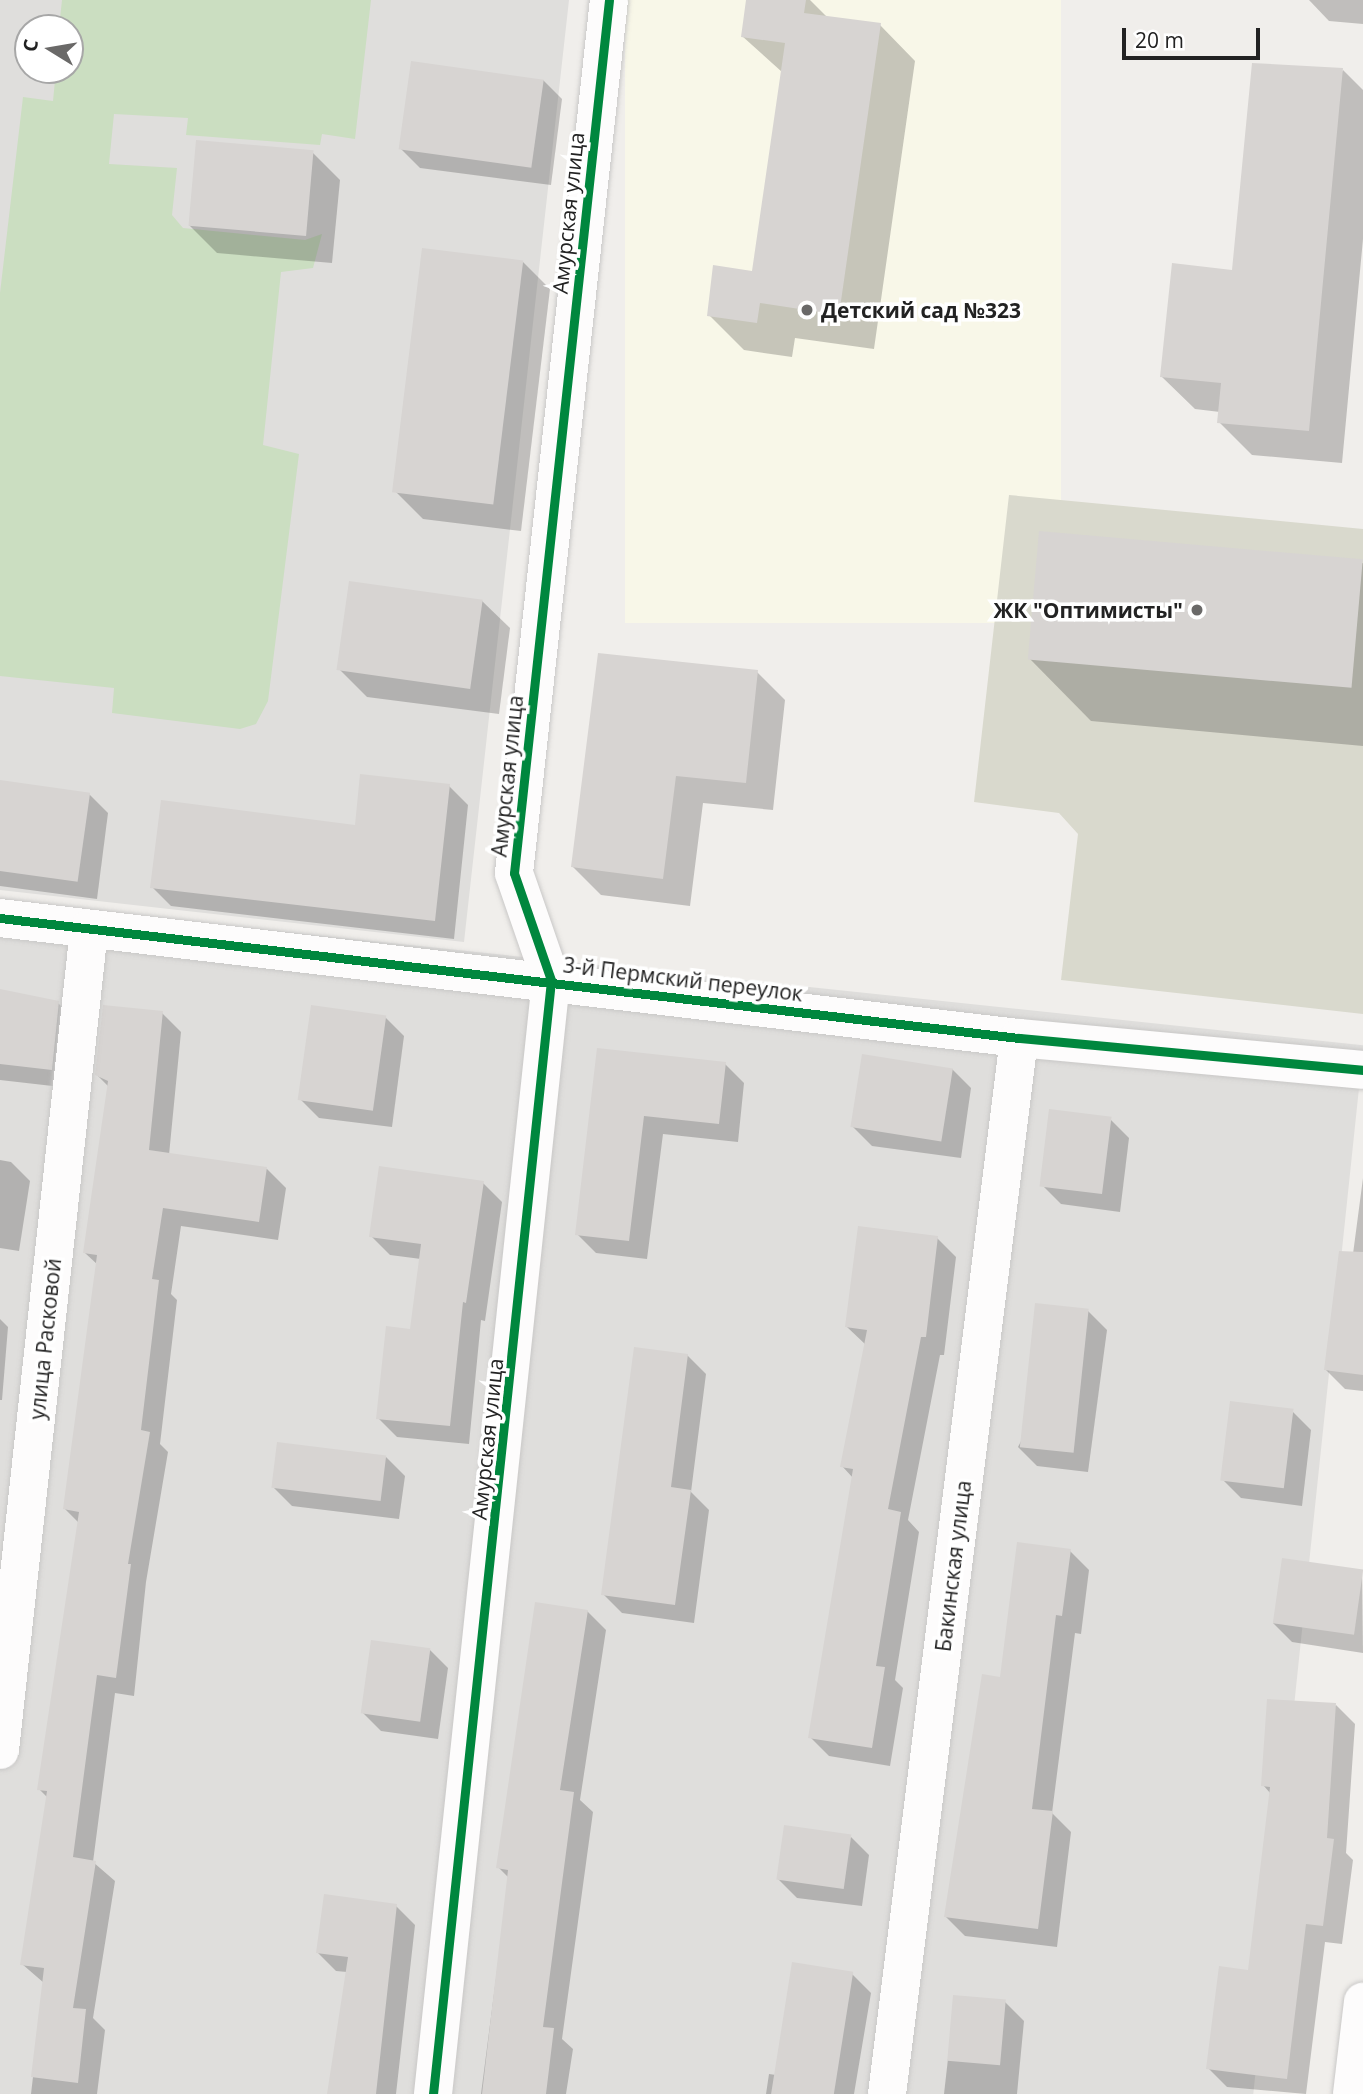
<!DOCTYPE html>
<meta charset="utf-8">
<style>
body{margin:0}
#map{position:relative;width:1363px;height:2094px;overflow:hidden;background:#f0eeeb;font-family:"Open Sans",sans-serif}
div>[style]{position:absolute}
.residential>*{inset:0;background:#dfdedc;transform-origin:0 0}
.education>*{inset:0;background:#f8f7e8;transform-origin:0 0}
.construction>*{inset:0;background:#d9d9cd}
.forest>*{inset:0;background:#cbdec1}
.shadow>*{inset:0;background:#0003}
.building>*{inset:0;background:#d7d4d2;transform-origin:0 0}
.roads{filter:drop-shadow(0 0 2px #c9c8c7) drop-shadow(0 0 2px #c9c8c7)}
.minor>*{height:38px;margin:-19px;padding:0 19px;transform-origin:19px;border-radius:19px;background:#fdfcfc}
.cycleway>*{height:9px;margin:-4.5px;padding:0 4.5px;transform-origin:4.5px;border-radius:4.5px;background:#00873e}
.dots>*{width:19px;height:19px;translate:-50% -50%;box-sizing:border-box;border:4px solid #fff;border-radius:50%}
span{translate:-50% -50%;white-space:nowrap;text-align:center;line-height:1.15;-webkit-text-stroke:7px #fff;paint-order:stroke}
.street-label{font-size:21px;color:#222}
.poi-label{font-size:21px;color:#222;font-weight:700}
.left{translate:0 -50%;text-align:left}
.right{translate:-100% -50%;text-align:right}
.north{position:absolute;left:14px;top:14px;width:70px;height:70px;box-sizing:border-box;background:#fff;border:2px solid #a7a7a7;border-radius:50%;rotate:281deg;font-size:19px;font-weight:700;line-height:28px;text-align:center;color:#222}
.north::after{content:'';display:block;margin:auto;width:24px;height:32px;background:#6a6968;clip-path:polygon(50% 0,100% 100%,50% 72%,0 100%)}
.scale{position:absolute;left:1122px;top:28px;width:138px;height:32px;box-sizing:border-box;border:4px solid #222;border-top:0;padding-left:9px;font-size:21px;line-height:24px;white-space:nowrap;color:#222;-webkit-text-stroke:5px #fff;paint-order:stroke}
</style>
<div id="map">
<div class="residential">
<div style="clip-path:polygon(evenodd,0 0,569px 0,464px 942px,0 890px,0 0,28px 28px,70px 28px,70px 70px,28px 70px,28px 28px)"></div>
<div style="left:0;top:902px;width:1371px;height:1192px;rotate:6deg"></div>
</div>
<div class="education">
<div style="left:625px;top:0;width:436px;height:623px"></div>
</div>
<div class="construction">
<div style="clip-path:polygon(1009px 495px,1363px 529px,1363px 1014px,1061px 980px,1078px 834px,1059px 813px,974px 802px)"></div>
</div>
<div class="forest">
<div style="clip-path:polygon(62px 0,371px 0,355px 139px,322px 134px,320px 145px,186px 135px,188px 118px,114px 114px,109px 164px,177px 168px,172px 215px,183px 228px,305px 240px,322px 234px,313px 268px,281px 272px,263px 445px,299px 454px,268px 701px,256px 724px,240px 729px,112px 713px,114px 688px,0 676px,0 293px,23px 97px,53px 101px,56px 70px,70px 70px,70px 28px,59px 28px)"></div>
</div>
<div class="shadow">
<div style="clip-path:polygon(747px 0,810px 0,828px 18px,880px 25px,915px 61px,874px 349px,795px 338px,792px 357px,744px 350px,709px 315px,753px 273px,782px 72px,742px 36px)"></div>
<div style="clip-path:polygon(1309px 0,1363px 0,1363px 24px,1329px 21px)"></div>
<div style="clip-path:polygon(1343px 70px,1363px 90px,1363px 239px,1342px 463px,1252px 455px,1219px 422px,1220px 412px,1195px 409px,1161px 376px,1234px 272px)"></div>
<div style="clip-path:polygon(543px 80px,562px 99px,551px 185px,420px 168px,401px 149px)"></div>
<div style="clip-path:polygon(312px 152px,340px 180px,332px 263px,217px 253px,189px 225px)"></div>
<div style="clip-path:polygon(522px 261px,550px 289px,521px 531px,423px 519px,395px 491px)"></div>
<div style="clip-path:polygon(1363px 563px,1363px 746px,1091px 721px,1029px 658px)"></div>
<div style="clip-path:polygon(482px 601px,510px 628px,499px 714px,367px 697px,339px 669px)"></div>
<div style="clip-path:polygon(757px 672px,785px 700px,773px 810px,703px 803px,690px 906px,601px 895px,573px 867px)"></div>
<div style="clip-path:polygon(0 782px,89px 794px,108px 813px,97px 899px,0 886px)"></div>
<div style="clip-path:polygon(449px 786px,468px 805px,454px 939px,171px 906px,152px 887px,356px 827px)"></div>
<div style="clip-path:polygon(0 991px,58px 1003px,77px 1022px,70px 1088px,0 1080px)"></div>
<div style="clip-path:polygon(162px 1013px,181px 1032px,169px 1155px,267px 1169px,286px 1188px,278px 1240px,181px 1226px,171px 1294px,177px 1300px,160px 1444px,168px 1452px,146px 1582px,134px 1696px,115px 1693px,93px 1862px,115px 1881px,93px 2018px,105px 2030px,97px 2094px,31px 2094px,44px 1983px,22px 1964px,48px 1798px,39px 1789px,79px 1523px,65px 1509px,98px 1265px,85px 1253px,109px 1087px,97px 1075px)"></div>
<div style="clip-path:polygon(385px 1017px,404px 1036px,392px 1127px,319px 1118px,300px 1099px)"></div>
<div style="clip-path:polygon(598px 1050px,725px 1064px,744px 1083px,738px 1142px,663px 1134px,647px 1259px,596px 1253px,577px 1234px)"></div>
<div style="clip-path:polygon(952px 1069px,971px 1088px,961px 1158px,872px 1146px,853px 1127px)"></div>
<div style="clip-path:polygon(1110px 1119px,1129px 1138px,1120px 1212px,1061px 1204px,1042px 1185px)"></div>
<div style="clip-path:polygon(0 1160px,11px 1162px,30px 1181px,19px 1251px,0 1248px)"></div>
<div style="clip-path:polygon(1363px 1178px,1363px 1391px,1345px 1389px,1326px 1370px,1346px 1307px)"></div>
<div style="clip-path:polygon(483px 1183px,502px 1202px,485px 1321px,481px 1320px,469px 1444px,397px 1437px,378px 1418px,411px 1331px,421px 1259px,390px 1255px,371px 1236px)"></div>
<div style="clip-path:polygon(937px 1238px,956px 1257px,944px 1355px,940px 1355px,908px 1520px,919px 1532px,895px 1680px,903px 1688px,890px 1766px,829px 1756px,810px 1737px,853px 1478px,842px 1466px,866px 1345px,847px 1327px)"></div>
<div style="clip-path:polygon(1088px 1311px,1107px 1330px,1088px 1472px,1037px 1466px,1018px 1447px)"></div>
<div style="clip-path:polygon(0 1319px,8px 1327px,2px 1400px,0 1400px)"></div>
<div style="clip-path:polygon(687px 1355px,706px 1374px,691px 1492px,709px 1510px,694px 1623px,622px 1613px,603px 1594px)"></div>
<div style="clip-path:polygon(1292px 1411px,1311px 1430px,1302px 1506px,1241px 1498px,1222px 1479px)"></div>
<div style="clip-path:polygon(386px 1457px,405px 1476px,399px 1519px,292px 1506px,273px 1487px)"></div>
<div style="clip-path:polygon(1070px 1551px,1089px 1570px,1081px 1634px,1075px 1633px,1052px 1813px,1071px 1832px,1057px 1947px,965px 1936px,946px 1917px,1002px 1679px)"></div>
<div style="clip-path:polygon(1362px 1572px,1363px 1653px,1292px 1642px,1273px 1623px)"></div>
<div style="clip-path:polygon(587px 1611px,606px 1630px,580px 1800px,593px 1812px,562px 2039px,573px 2049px,566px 2094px,481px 2094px,509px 1878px,498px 1867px)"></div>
<div style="clip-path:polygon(429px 1649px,448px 1668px,438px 1739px,381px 1731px,362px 1712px)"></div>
<div style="clip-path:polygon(1336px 1705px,1355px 1724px,1346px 1853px,1353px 1860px,1342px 1944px,1325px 1942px,1306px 2094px,1227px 2087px,1208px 2068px,1249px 1972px,1271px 1794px,1263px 1785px)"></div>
<div style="clip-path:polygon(850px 1836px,869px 1855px,862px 1906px,797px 1898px,778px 1879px)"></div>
<div style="clip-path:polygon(396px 1906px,415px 1925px,396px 2094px,329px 2094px,347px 1972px,336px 1971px,317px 1952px)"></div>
<div style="clip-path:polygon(852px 1974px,871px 1993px,854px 2094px,766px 2094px,769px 2074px,776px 2075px)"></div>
<div style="clip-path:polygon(955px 1997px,1005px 2002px,1024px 2021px,1017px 2094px,944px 2094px)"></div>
</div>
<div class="building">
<div style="clip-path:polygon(746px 0,806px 0,804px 13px,881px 23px,839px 315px,760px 303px,757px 323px,707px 316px,713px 265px,752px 271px,785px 43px,741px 37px)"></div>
<div style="left:411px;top:61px;width:134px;height:89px;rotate:8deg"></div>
<div style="clip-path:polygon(1252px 63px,1343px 68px,1309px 431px,1217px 423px,1221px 383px,1160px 377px,1172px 263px,1232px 270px)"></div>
<div style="left:196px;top:140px;width:118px;height:86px;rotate:5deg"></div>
<div style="left:422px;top:248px;width:102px;height:246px;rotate:7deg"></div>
<div style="left:1039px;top:531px;width:325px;height:129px;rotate:5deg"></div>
<div style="left:349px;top:581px;width:135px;height:90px;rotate:8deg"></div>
<div style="clip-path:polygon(598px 653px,758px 670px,746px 783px,676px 776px,663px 879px,571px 867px)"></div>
<div style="clip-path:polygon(360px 774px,450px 784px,435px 921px,150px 888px,161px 800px,355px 825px)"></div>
<div style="left:0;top:780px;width:91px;height:90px;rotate:8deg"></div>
<div style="clip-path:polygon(0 989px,59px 1001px,52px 1070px,0 1064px)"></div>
<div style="clip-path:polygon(103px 1005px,163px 1011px,149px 1150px,267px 1167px,259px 1222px,163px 1208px,152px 1279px,159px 1280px,141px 1430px,150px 1432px,128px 1564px,131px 1564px,116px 1678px,97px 1675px,73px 1857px,96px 1861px,73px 2008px,86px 2009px,78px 2083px,31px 2077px,44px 1968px,20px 1965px,47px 1791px,37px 1790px,79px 1512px,63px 1509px,97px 1255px,83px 1253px,108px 1081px,95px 1075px)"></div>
<div style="left:311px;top:1005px;width:76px;height:96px;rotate:8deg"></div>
<div style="clip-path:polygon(597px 1048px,726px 1062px,719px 1124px,644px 1116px,629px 1241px,575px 1235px)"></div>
<div style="left:862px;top:1054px;width:92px;height:74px;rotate:9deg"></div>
<div style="left:1049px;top:1109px;width:63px;height:78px;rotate:7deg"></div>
<div style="clip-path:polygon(379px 1166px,484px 1181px,466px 1303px,463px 1302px,450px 1426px,376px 1419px,386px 1326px,410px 1329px,421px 1244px,369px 1237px)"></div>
<div style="clip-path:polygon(858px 1226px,938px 1236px,926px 1337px,921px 1337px,888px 1509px,901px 1512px,876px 1666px,885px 1667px,872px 1748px,808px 1738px,853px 1469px,840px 1467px,867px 1330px,845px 1327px)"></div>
<div style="clip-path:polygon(1339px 1251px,1363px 1252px,1363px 1375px,1324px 1370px)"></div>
<div style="left:1035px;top:1303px;width:54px;height:145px;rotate:6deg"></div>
<div style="clip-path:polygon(634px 1347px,688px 1354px,671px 1487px,691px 1490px,675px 1605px,601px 1595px)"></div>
<div style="left:1230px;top:1401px;width:64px;height:80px;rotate:7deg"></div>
<div style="left:277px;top:1442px;width:110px;height:46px;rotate:7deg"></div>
<div style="clip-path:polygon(1017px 1542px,1071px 1549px,1062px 1616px,1056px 1615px,1032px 1809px,1053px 1811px,1038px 1929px,944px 1917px,982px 1674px,1000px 1677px)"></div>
<div style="left:1282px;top:1558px;width:82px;height:66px;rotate:8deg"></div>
<div style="clip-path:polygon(535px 1602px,588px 1610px,560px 1790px,574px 1792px,543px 2027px,554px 2028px,546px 2094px,482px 2094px,508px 1870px,496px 1868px)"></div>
<div style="left:371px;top:1640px;width:60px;height:74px;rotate:8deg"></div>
<div style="clip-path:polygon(1267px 1699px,1336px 1703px,1327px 1838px,1334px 1839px,1323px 1926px,1306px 1924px,1287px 2079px,1206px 2069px,1219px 1966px,1248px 1970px,1270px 1787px,1261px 1786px)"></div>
<div style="left:784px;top:1825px;width:68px;height:55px;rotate:8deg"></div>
<div style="clip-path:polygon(324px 1894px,397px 1904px,376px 2094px,327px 2094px,348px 1957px,316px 1953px)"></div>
<div style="left:792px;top:1962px;width:62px;height:134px;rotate:9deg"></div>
<div style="left:953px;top:1995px;width:53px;height:66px;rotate:5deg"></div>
</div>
<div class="roads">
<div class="minor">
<div style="left:0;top:918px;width:1026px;rotate:6.72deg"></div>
<div style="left:1019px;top:1038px;width:345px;rotate:5.3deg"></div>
<div style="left:0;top:1750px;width:826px;rotate:-83.81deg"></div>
<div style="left:433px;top:2094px;width:1120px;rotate:-83.95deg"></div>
<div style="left:551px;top:980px;width:113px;rotate:-109.1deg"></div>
<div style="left:514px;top:873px;width:878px;rotate:-83.79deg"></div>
<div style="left:887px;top:2094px;width:1064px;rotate:-82.87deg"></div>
<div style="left:1352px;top:2094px;width:93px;rotate:-83.2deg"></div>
</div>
</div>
<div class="cycleway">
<div style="left:0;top:918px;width:1026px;rotate:6.72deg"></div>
<div style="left:1019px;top:1038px;width:345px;rotate:5.3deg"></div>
<div style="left:433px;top:2094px;width:1120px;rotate:-83.95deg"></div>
<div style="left:551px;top:980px;width:113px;rotate:-109.1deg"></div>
<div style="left:514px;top:873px;width:878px;rotate:-83.79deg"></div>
</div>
<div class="dots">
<div style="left:807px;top:310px;background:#6a6968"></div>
<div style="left:1197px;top:610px;background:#6a6968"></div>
</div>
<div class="street-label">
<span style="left:568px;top:213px;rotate:-84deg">Амурская улица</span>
<span style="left:507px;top:776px;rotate:-84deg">Амурская улица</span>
<span style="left:683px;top:979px;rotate:7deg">3-й Пермский переулок</span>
<span style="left:45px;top:1339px;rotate:-84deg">улица Расковой</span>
<span style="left:487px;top:1439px;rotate:-84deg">Амурская улица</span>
<span style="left:953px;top:1566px;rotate:-83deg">Бакинская улица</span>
</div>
<div class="poi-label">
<span class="left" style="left:821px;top:310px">Детский сад №323</span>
<span class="right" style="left:1183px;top:610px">ЖК "Оптимисты"</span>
</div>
<div class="north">С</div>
<div class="scale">20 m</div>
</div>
